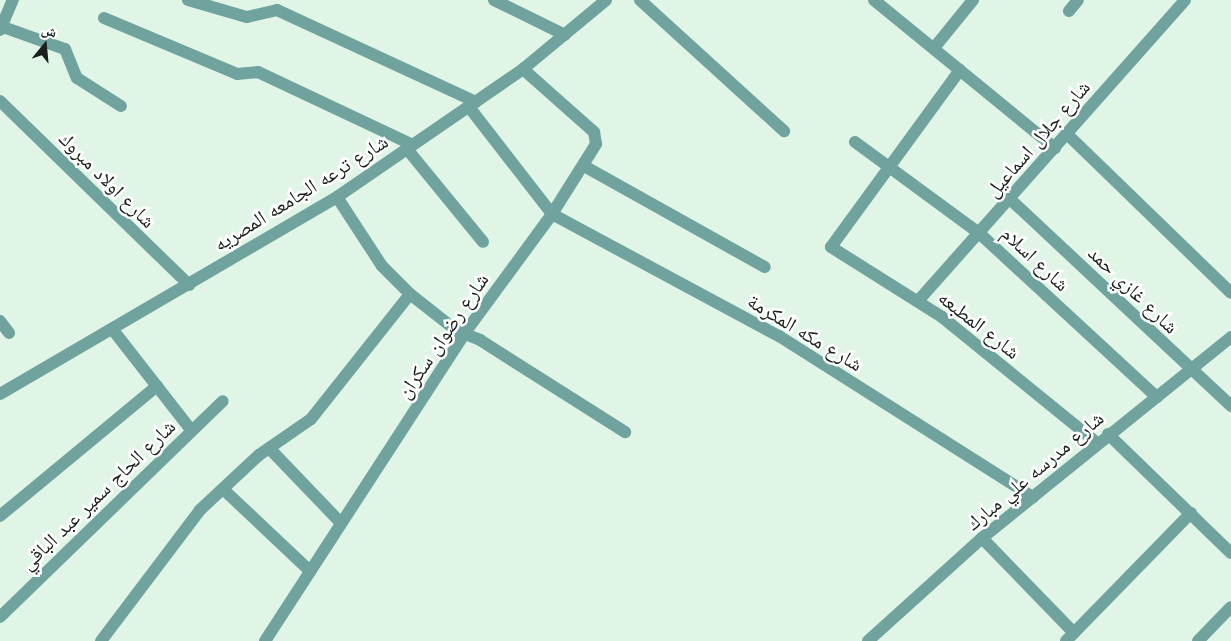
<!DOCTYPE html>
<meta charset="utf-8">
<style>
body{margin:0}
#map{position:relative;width:1231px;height:641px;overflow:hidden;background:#e1f5e7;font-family:Jost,"Noto Naskh Arabic",sans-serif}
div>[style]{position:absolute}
.street>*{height:12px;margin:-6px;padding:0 6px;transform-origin:6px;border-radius:6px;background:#70a39e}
span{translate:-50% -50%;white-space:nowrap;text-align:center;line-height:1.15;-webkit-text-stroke:5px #fff;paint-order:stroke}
.street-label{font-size:20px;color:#1a211c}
.north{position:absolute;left:20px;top:20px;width:50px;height:50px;-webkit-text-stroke:4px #fff;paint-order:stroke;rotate:17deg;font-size:14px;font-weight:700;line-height:20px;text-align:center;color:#1a211c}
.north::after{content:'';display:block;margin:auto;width:18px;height:22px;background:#1a211c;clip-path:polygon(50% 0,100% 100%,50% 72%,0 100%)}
</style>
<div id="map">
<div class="street">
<div style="left:188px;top:0;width:61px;rotate:16.1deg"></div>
<div style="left:247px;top:17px;width:31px;rotate:-13deg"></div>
<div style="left:277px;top:10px;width:219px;rotate:24.8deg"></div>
<div style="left:494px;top:0;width:79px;rotate:26.2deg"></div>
<div style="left:640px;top:0;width:195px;rotate:42.3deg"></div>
<div style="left:874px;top:0;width:234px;rotate:39.3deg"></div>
<div style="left:1069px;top:11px;width:14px;rotate:-51deg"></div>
<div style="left:104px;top:18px;width:144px;rotate:22.8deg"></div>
<div style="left:237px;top:74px;width:21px;rotate:-5deg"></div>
<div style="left:258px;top:72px;width:171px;rotate:25.2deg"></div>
<div style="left:0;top:26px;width:69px;rotate:19.5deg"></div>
<div style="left:65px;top:49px;width:31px;rotate:68deg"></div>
<div style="left:77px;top:78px;width:52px;rotate:32.5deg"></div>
<div style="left:0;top:30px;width:33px;rotate:-67deg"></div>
<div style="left:934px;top:48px;width:62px;rotate:-50.9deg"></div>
<div style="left:960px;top:70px;width:219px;rotate:126.1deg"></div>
<div style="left:831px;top:247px;width:131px;rotate:32.2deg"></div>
<div style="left:942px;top:317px;width:200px;rotate:39.1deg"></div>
<div style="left:0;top:101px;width:264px;rotate:44.2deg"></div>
<div style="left:469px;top:107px;width:135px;rotate:52.2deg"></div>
<div style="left:552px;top:214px;width:258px;rotate:28.3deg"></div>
<div style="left:779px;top:336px;width:301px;rotate:32.4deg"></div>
<div style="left:1067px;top:134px;width:228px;rotate:44.1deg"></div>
<div style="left:855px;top:142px;width:154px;rotate:36.3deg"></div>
<div style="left:979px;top:233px;width:242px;rotate:42.7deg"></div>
<div style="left:407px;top:149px;width:120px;rotate:50.7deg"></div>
<div style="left:584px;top:166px;width:207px;rotate:29.2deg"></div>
<div style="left:337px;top:197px;width:82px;rotate:56.9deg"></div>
<div style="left:382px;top:266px;width:40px;rotate:45deg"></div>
<div style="left:410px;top:294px;width:60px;rotate:38.2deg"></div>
<div style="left:457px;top:331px;width:25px;rotate:21deg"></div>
<div style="left:480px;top:340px;width:172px;rotate:32.4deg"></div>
<div style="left:1010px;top:199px;width:303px;rotate:43.1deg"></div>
<div style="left:918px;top:301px;width:402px;rotate:-48.4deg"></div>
<div style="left:0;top:321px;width:15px;rotate:53deg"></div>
<div style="left:113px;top:330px;width:127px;rotate:52deg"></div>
<div style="left:0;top:394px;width:390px;rotate:-30.3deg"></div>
<div style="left:337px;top:197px;width:226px;rotate:-34.5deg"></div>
<div style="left:523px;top:69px;width:108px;rotate:-39.7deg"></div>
<div style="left:1108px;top:434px;width:171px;rotate:44.1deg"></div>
<div style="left:269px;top:448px;width:104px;rotate:46.2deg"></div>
<div style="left:223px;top:489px;width:120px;rotate:43.3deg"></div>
<div style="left:0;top:516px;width:204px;rotate:-39.6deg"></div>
<div style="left:982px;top:538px;width:132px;rotate:45.9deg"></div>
<div style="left:0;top:617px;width:310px;rotate:-44.1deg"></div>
<div style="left:101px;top:641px;width:164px;rotate:-52.9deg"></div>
<div style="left:200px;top:510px;width:81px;rotate:-43deg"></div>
<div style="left:259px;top:455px;width:63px;rotate:-34.7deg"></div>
<div style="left:311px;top:419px;width:159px;rotate:-51.6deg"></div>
<div style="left:265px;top:641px;width:366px;rotate:-57deg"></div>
<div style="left:464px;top:334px;width:149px;rotate:-53.7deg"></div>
<div style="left:552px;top:214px;width:83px;rotate:-57.8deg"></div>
<div style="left:596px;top:144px;width:12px;rotate:-99deg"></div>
<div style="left:594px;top:132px;width:95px;rotate:-138.4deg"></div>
<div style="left:868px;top:641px;width:154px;rotate:-42.1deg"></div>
<div style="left:982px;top:538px;width:320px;rotate:-38.9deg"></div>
<div style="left:1066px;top:641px;width:179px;rotate:-45.7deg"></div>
<div style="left:1198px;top:641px;width:47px;rotate:-45.9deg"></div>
</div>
<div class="street-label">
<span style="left:1038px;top:139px;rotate:-49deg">شارع جلال اسماعيل</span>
<span style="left:107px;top:180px;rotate:45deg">شارع اولاد مبروك</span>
<span style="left:301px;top:193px;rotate:-32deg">شارع ترعه الجامعه المصريه</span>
<span style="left:1035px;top:259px;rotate:43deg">شارع اسلام</span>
<span style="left:1133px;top:290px;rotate:44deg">شارع غازي حمد</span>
<span style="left:979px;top:325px;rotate:38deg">شارع المطبعه</span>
<span style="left:805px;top:333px;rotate:31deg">شارع مكه المكرمة</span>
<span style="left:443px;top:336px;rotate:-56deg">شارع رضوان سكران</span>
<span style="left:1035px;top:471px;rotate:-40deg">شارع مدرسه علي مبارك</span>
<span style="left:98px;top:495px;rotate:-44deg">شارع الحاج سمير عبد الباقي</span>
</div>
<div class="north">ش</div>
</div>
